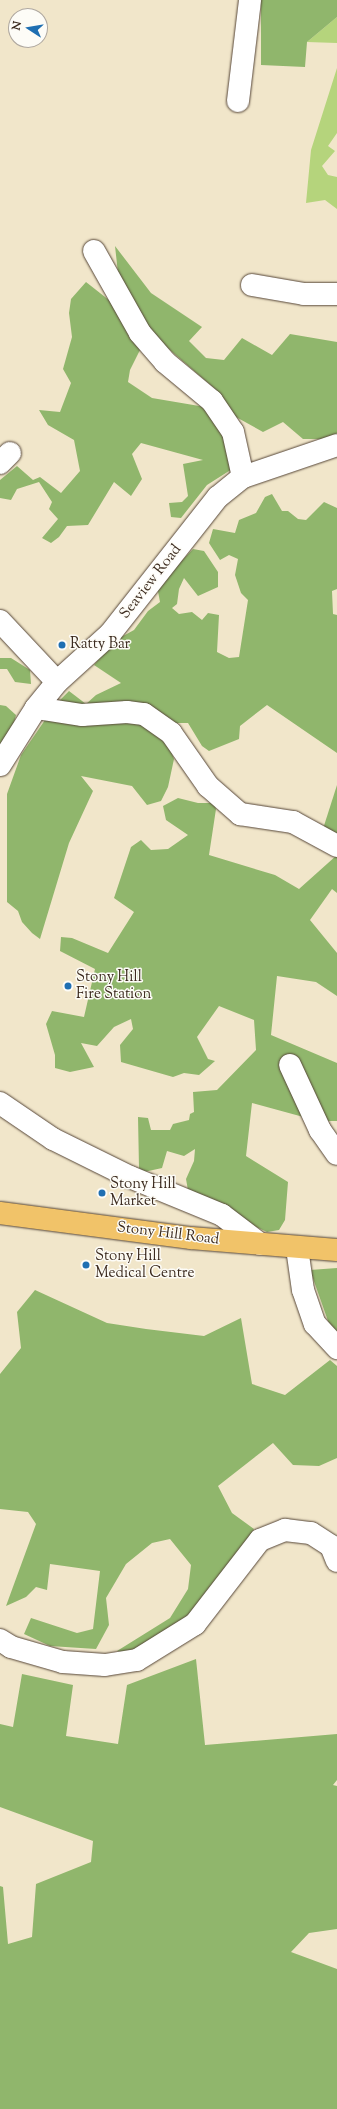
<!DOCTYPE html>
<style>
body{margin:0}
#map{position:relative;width:337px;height:2109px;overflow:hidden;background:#f1e6ca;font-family:"Sorts Mill Goudy",serif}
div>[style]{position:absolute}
.green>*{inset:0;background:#b5d47c}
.forest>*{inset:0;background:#90b66c}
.roads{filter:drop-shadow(0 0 1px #564638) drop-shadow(0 0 1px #564638)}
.minor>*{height:22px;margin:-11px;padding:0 11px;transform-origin:11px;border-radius:11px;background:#fff}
.major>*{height:22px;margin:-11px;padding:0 11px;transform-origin:11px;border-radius:11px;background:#f1c369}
.dots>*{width:11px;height:11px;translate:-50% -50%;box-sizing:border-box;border:2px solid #fdfcf7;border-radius:50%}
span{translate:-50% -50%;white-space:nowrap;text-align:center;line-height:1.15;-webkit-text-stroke:3px #fdfcf7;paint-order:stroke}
.street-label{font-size:15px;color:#3b2a1e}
.poi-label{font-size:15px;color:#3b2a1e}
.left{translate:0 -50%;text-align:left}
.north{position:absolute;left:8px;top:8px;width:40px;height:40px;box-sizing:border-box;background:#fdfcf7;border:1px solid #afa8a0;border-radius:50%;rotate:282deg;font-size:11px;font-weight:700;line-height:16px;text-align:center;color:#3b2a1e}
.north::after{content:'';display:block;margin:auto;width:14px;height:18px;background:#1f6fb2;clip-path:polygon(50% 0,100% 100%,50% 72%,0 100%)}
</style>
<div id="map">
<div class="green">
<div style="clip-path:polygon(337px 17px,337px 43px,307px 42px)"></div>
<div style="clip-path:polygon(337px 68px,337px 133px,328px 146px,335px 151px,322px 166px,328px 175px,337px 177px,337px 209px,325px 200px,306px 203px,311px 150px)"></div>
</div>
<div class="forest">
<div style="clip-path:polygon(261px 0,337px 0,337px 17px,307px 42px,305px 67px,261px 65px)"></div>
<div style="clip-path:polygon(115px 246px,151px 293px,202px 327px,189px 341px,206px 358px,224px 360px,242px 338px,272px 355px,290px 334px,337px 342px,337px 435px,330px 439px,303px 439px,283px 422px,263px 432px,236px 417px,215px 389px,148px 331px,118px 273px)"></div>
<div style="clip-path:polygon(86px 282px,119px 308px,141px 348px,130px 370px,128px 382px,152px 398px,211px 408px,240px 464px,207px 485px,181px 518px,171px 517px,169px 503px,182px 502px,188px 496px,183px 464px,203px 460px,141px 443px,132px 454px,142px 479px,131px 496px,114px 482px,88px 525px,67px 526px,59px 537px,51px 543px,42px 538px,58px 519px,49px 509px,52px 502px,39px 482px,17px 489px,11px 500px,0 498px,0 480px,17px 466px,33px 480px,40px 477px,61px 493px,80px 471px,74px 440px,48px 425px,39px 410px,60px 412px,71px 383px,63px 369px,72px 337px,69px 313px,71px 299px)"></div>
<div style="clip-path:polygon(272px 494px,282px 511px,288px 511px,298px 519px,306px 520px,324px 502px,337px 508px,337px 589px,332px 591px,333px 614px,337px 615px,337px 753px,267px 705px,240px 726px,239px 739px,209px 751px,202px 746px,188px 723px,162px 723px,55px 705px,69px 691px,86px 704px,96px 695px,121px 683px,94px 665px,114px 641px,134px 630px,148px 611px,160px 602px,157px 586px,193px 549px,204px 551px,218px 572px,218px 587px,198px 596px,184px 578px,179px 589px,177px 604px,172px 608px,179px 614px,192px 612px,202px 620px,208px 613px,219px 615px,217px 652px,229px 658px,239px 657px,248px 600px,241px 593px,235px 575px,238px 559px,229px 555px,220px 560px,209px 543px,213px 529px,235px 533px,239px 520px,256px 513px,265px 497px)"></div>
<div style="clip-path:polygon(0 658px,11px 658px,30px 670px,31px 684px,15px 682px,7px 669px,0 669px)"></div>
<div style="clip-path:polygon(0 705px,6px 706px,16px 715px,12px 731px,0 752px)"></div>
<div style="clip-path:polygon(45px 720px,138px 720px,166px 737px,174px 759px,168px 787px,161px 801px,147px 805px,132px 786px,81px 776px,93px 791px,69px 843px,40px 939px,32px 933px,22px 922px,18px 911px,7px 902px,7px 794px,21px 755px)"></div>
<div style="clip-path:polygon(337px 785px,337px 841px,322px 832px)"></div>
<div style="clip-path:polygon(178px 798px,198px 803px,210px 803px,213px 799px,216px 809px,209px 855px,275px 875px,299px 889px,337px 855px,337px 893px,332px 889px,310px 920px,337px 953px,337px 996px,316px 982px,277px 976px,271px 1035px,337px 1063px,337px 1121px,318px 1121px,252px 1103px,246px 1156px,288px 1182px,285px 1220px,279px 1230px,267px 1232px,189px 1196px,186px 1179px,194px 1161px,195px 1149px,184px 1156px,167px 1151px,162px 1168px,144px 1172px,139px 1168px,138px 1117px,148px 1118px,151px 1130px,170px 1130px,173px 1124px,189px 1120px,190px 1114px,194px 1112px,193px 1092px,217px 1090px,256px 1050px,254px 1020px,219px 1006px,197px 1037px,208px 1059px,215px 1061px,199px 1075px,184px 1073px,173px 1077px,121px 1062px,120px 1045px,133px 1029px,131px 1019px,114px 1027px,97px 1046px,81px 1043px,94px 1067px,70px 1072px,55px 1068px,55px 1055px,46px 1024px,52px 1011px,84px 1017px,95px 969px,60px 951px,61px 937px,72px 938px,108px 953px,134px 912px,114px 898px,131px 847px,141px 840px,151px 850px,168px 849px,188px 835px,166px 820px,163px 806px)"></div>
<div style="clip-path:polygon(337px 1268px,337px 1338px,333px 1335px,310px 1270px)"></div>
<div style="clip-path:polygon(35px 1290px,107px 1323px,146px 1329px,204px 1336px,241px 1318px,252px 1384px,285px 1395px,330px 1360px,337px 1366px,337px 1458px,319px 1466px,293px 1465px,273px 1443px,218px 1486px,232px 1513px,254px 1529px,236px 1558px,181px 1625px,128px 1654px,117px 1651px,170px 1618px,188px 1589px,191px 1565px,170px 1539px,152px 1543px,126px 1564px,106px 1598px,109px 1625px,96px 1649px,50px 1646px,24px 1634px,31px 1618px,77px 1633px,93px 1629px,100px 1571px,50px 1564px,47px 1590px,36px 1587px,26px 1597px,6px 1606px,36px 1524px,28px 1512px,0 1509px,0 1374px,21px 1348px,17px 1312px)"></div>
<div style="clip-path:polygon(196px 1659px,205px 1745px,337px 1734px,337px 1780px,333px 1785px,337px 1786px,337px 1929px,309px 1933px,291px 1952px,337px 1969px,337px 2109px,0 2109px,0 1886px,3px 1887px,8px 1944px,32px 1937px,36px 1884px,91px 1862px,93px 1841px,0 1807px,0 1724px,13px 1727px,22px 1674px,73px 1685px,66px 1736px,118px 1744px,127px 1685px)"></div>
</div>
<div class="roads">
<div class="minor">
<div style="left:238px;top:101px;width:102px;rotate:-83.2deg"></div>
<div style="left:94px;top:251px;width:94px;rotate:60.7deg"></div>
<div style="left:140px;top:333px;width:38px;rotate:49deg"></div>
<div style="left:165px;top:362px;width:61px;rotate:39.7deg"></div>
<div style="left:212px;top:401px;width:37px;rotate:56deg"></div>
<div style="left:233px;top:432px;width:46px;rotate:77.5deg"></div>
<div style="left:252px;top:285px;width:53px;rotate:9.8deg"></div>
<div style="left:304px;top:294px;width:33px"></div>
<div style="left:0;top:463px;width:14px;rotate:-45deg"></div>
<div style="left:0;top:621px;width:83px;rotate:46.9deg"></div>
<div style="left:36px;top:708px;width:47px;rotate:8.7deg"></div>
<div style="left:82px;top:715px;width:45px;rotate:-3.8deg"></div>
<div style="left:127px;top:712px;width:17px;rotate:7deg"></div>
<div style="left:144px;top:714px;width:33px;rotate:35deg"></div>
<div style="left:171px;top:733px;width:65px;rotate:55.1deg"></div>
<div style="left:208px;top:786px;width:43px;rotate:41.2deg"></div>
<div style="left:240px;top:814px;width:54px;rotate:8.6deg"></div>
<div style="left:293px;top:822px;width:50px;rotate:28.6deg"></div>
<div style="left:0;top:765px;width:67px;rotate:-57.7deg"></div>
<div style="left:36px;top:708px;width:33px;rotate:-51deg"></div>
<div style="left:57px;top:682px;width:72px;rotate:-42.2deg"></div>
<div style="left:110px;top:634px;width:174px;rotate:-51.8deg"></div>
<div style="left:218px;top:497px;width:32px;rotate:-39deg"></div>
<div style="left:243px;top:477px;width:99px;rotate:-18.8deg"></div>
<div style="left:290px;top:1065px;width:72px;rotate:65.2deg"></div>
<div style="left:320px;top:1130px;width:29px;rotate:55deg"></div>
<div style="left:0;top:1103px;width:64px;rotate:34.2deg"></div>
<div style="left:53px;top:1139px;width:86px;rotate:26.3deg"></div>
<div style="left:130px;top:1177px;width:100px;rotate:22.4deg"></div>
<div style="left:222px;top:1215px;width:48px;rotate:37.3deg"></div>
<div style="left:297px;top:1248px;width:42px;rotate:81.9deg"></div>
<div style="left:303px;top:1290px;width:36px;rotate:71deg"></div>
<div style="left:315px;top:1324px;width:33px;rotate:47deg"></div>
<div style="left:0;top:1640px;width:13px;rotate:32deg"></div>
<div style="left:11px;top:1647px;width:54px;rotate:16.1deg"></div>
<div style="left:63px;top:1662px;width:42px;rotate:4.1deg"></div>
<div style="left:105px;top:1665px;width:32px;rotate:-9deg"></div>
<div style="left:137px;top:1660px;width:68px;rotate:-31.8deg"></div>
<div style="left:195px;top:1624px;width:106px;rotate:-52.3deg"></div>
<div style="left:260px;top:1540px;width:27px;rotate:-22deg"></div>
<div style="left:285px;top:1530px;width:26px;rotate:7deg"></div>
<div style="left:311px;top:1533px;width:24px;rotate:33deg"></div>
<div style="left:331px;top:1546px;width:16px;rotate:68deg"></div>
</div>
<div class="major">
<div style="left:0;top:1213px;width:193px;rotate:7.5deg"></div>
<div style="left:191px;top:1238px;width:146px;rotate:4.7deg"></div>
</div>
</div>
<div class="dots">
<div style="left:62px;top:645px;background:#1f6fb2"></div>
<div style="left:68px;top:986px;background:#1f6fb2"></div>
<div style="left:102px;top:1193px;background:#1f6fb2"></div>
<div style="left:86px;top:1265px;background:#1f6fb2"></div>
</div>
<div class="street-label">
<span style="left:151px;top:582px;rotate:-52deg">Seaview Road</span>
<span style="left:168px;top:1234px;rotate:7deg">Stony Hill Road</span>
</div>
<div class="poi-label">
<span class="left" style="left:70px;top:645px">Ratty Bar</span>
<span class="left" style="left:76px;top:986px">Stony Hill<br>Fire Station</span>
<span class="left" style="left:110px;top:1193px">Stony Hill<br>Market</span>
<span class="left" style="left:95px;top:1265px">Stony Hill<br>Medical Centre</span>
</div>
<div class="north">N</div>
</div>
